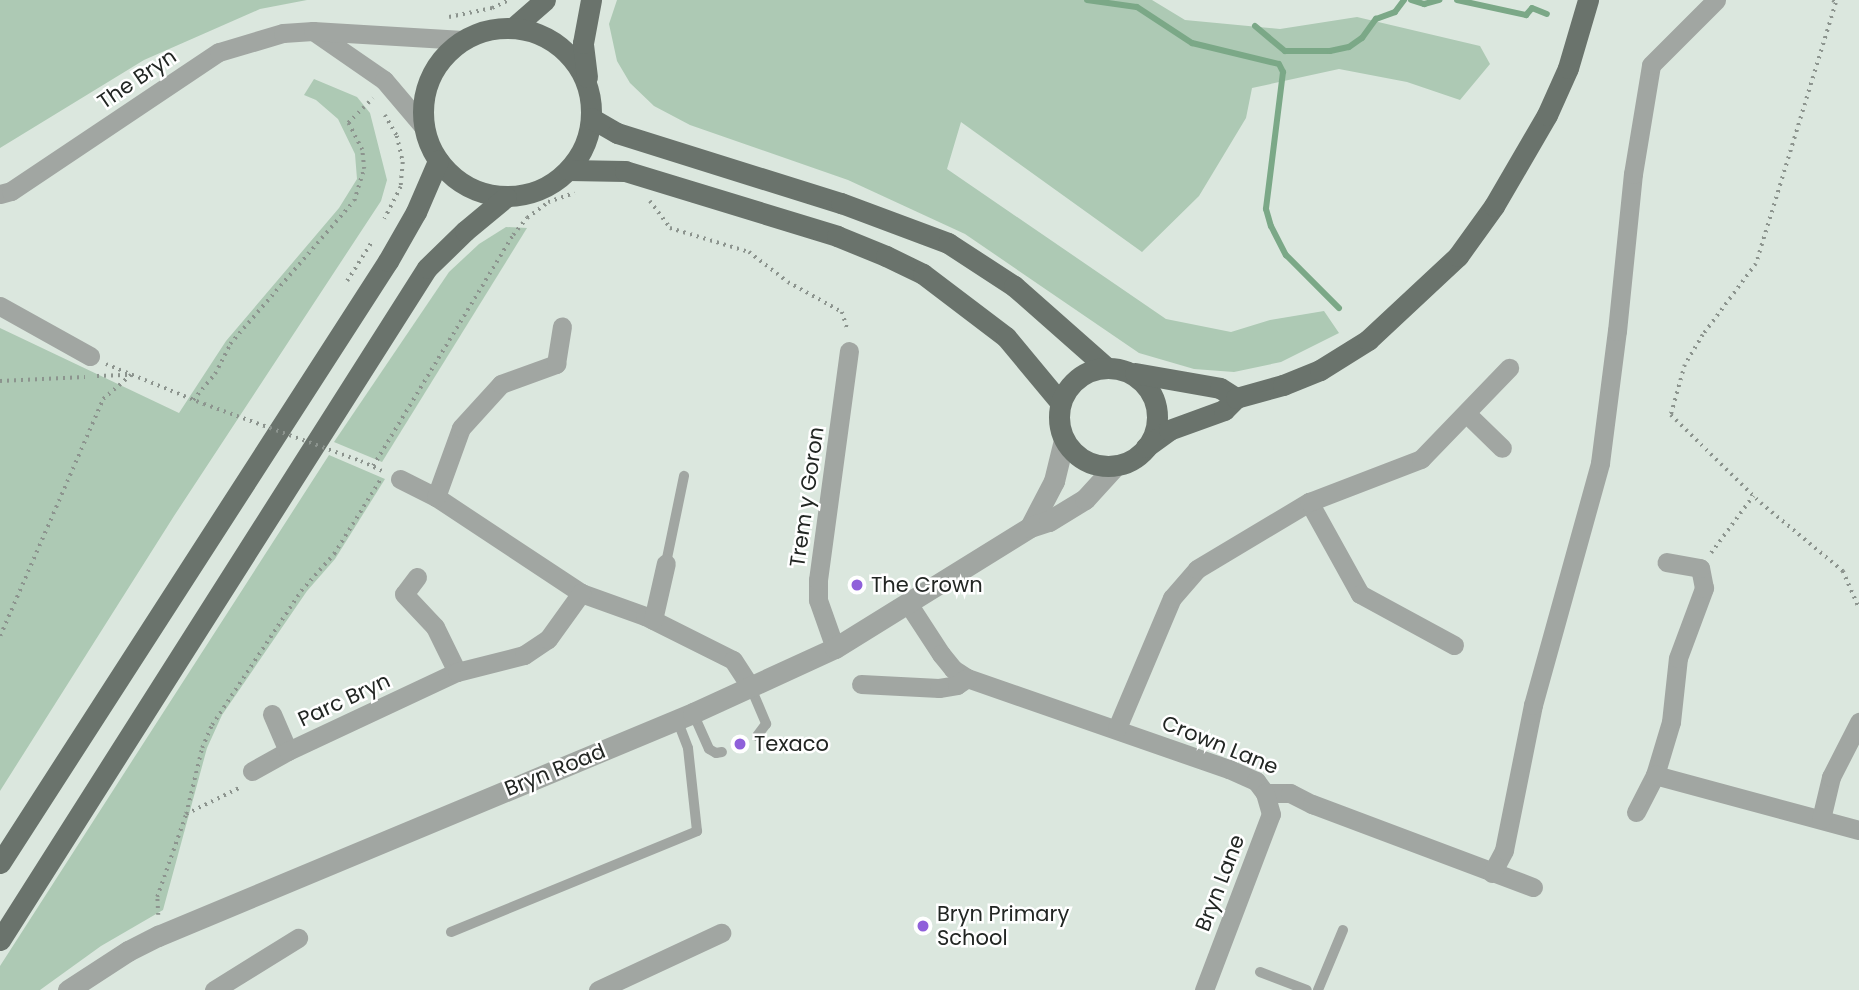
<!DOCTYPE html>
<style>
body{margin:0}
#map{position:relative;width:1859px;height:990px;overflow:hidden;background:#dbe7de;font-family:Poppins,sans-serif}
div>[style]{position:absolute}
.green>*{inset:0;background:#adc9b4}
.stream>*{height:6px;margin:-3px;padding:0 3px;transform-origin:3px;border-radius:3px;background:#7ba887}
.path>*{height:3.5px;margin-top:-1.75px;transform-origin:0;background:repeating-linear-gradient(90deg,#8c948e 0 2px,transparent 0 7px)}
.service>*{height:10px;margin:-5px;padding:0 5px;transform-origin:5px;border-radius:5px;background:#a1a6a2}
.minor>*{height:19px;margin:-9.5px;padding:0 9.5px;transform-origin:9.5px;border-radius:9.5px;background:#a1a6a2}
.tertiary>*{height:21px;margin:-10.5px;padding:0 10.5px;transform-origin:10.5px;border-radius:10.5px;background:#a1a6a2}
.primary>*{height:21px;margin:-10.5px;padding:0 10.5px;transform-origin:10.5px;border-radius:10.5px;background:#6a736c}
.primary>.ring{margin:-10.5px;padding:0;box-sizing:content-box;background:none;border:21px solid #6a736c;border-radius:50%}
.path-bridge>*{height:3.5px;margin-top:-1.75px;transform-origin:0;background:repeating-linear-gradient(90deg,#8c948e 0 2px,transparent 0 7px)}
.dots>*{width:19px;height:19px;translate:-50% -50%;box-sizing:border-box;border:4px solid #fff;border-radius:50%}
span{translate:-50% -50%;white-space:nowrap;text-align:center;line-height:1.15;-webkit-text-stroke:5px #fff;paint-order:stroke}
.street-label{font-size:21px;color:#222623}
.poi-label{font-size:21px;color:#222623}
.left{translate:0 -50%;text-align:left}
</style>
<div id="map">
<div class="green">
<div style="clip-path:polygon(0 0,307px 0,260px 9px,144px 60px,0 148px)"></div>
<div style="clip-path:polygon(617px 0,1152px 0,1185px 20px,1280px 29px,1357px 17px,1480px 46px,1490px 64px,1460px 100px,1407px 82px,1339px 69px,1252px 88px,1246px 118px,1199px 196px,1142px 252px,961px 122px,947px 169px,1166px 319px,1231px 332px,1270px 320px,1324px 311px,1339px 333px,1281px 362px,1234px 372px,1194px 369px,1139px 353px,965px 234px,848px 180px,690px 125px,654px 106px,630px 83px,617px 61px,609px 24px)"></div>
<div style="clip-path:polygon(314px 79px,357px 97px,370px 113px,387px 180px,381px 201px,174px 516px,0 791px,0 328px,179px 413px,226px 341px,339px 208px,357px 179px,355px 154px,338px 119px,316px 100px,304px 95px)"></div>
<div style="clip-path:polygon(506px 227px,527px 228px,382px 462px,334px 442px,449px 272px,479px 244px)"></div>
<div style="clip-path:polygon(329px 455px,385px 479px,335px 559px,307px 591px,222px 715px,207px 748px,163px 910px,101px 946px,40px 990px,0 990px,0 966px)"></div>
</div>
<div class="stream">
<div style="left:1087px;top:0;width:50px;rotate:8deg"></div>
<div style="left:1137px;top:7px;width:66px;rotate:33.2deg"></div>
<div style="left:1192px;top:43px;width:89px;rotate:13.6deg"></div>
<div style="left:1279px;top:64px;width:9px;rotate:63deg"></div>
<div style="left:1283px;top:72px;width:138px;rotate:97.1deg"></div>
<div style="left:1266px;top:209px;width:18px;rotate:74deg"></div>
<div style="left:1271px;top:226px;width:33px;rotate:63deg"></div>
<div style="left:1286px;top:255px;width:75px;rotate:45deg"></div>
<div style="left:1411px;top:0;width:14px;rotate:17deg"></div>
<div style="left:1424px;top:4px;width:16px;rotate:-15deg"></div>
<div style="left:1457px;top:0;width:71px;rotate:12.3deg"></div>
<div style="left:1526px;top:15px;width:9px;rotate:-49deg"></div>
<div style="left:1532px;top:8px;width:16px;rotate:22deg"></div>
<div style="left:1255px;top:26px;width:39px;rotate:40deg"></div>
<div style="left:1285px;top:51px;width:45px"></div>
<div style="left:1330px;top:51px;width:19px;rotate:-12deg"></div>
<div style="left:1349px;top:47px;width:16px;rotate:-35deg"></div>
<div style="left:1362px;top:38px;width:24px;rotate:-54deg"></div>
<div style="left:1376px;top:19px;width:20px;rotate:-20deg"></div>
<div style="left:1395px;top:12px;width:15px;rotate:-53deg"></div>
</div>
<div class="path">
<div style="left:1833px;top:0;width:4px;rotate:45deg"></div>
<div style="left:1836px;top:3px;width:273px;rotate:107deg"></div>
<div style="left:1756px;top:264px;width:89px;rotate:126.7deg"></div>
<div style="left:1703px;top:335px;width:35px;rotate:121deg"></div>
<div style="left:1685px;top:365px;width:52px;rotate:105.6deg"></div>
<div style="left:1671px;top:415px;width:126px;rotate:44.4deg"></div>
<div style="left:1761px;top:503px;width:107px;rotate:39.7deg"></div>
<div style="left:1843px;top:571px;width:40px;rotate:66.6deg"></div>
<div style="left:449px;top:17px;width:44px;rotate:-11.8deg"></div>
<div style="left:492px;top:8px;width:19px;rotate:-25deg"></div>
<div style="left:385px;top:115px;width:24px;rotate:60deg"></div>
<div style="left:397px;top:136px;width:27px;rotate:77deg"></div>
<div style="left:403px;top:162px;width:25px;rotate:95deg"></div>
<div style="left:401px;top:187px;width:36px;rotate:117deg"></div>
<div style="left:650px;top:201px;width:34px;rotate:53deg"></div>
<div style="left:670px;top:228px;width:83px;rotate:16.9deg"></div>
<div style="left:749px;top:252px;width:49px;rotate:37.6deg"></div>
<div style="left:788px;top:282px;width:62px;rotate:29.1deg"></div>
<div style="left:842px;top:312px;width:20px;rotate:72deg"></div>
<div style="left:347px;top:281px;width:45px;rotate:-57.7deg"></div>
<div style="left:106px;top:364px;width:106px;rotate:22.2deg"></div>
<div style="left:97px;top:376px;width:34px;rotate:-2deg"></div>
<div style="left:0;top:381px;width:85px;rotate:-2.7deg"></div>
<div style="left:193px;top:400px;width:34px;rotate:-50deg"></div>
<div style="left:215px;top:374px;width:34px;rotate:-63deg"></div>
<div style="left:230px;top:344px;width:189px;rotate:-49.1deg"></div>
<div style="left:354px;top:201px;width:34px;rotate:-73deg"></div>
<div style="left:364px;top:169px;width:19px;rotate:-96deg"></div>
<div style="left:362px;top:150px;width:30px;rotate:-117deg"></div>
<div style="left:348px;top:123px;width:35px;rotate:-45deg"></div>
<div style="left:361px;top:461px;width:23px;rotate:25deg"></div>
<div style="left:373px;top:466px;width:270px;rotate:-58.8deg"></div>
<div style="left:513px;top:235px;width:22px;rotate:-51deg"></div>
<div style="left:527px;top:218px;width:26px;rotate:-37deg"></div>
<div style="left:548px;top:202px;width:28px;rotate:-19deg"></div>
<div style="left:1711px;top:553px;width:71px;rotate:-53.6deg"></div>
<div style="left:0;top:636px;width:258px;rotate:-66.5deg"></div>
<div style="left:103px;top:399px;width:37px;rotate:-41deg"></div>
<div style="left:186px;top:814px;width:61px;rotate:-26.1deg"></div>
<div style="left:158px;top:915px;width:18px;rotate:-93deg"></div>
<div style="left:157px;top:897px;width:88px;rotate:-70.7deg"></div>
<div style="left:186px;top:814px;width:68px;rotate:-76.4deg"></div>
<div style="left:202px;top:748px;width:25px;rotate:-67deg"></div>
<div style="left:212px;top:725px;width:161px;rotate:-56.4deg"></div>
<div style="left:301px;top:591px;width:50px;rotate:-48.3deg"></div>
<div style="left:334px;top:554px;width:87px;rotate:-58.1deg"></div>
</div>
<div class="service">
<div style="left:666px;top:563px;width:89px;rotate:-78.3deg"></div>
<div style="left:751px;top:688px;width:39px;rotate:67deg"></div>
<div style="left:766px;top:724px;width:15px;rotate:127deg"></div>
<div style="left:693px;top:713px;width:39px;rotate:66deg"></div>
<div style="left:709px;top:749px;width:8px;rotate:30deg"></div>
<div style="left:716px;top:753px;width:6px;rotate:-9deg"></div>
<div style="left:451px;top:932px;width:266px;rotate:-22.3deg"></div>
<div style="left:697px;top:831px;width:83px;rotate:-96.2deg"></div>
<div style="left:688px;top:748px;width:30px;rotate:-111deg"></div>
<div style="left:1260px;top:972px;width:50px;rotate:21deg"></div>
<div style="left:1318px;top:990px;width:65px;rotate:-67.4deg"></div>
</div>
<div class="minor">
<div style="left:313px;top:31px;width:86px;rotate:34.6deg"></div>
<div style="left:384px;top:80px;width:60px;rotate:49.7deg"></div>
<div style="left:0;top:194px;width:11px;rotate:-15deg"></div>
<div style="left:11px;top:191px;width:250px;rotate:-33.8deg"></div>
<div style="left:219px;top:52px;width:67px;rotate:-16.5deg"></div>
<div style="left:283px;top:33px;width:30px;rotate:-4deg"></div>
<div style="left:313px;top:31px;width:150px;rotate:3.4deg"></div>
<div style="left:0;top:306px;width:103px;rotate:29.1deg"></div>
<div style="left:1466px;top:413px;width:50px;rotate:44.2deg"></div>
<div style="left:400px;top:479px;width:40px;rotate:26.6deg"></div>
<div style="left:436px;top:497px;width:174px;rotate:33.5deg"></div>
<div style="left:581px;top:593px;width:68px;rotate:19.8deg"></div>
<div style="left:645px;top:616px;width:98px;rotate:26.6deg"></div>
<div style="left:733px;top:660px;width:33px;rotate:57deg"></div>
<div style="left:436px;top:497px;width:73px;rotate:-70.1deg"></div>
<div style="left:461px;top:428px;width:59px;rotate:-47.7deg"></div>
<div style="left:501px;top:384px;width:59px;rotate:-20deg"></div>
<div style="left:556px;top:364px;width:38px;rotate:-81deg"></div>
<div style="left:1309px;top:502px;width:105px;rotate:61deg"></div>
<div style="left:1360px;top:594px;width:107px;rotate:28.5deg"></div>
<div style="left:417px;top:577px;width:21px;rotate:127deg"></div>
<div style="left:404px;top:594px;width:45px;rotate:46.8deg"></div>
<div style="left:435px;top:627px;width:50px;rotate:63.9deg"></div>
<div style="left:909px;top:605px;width:59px;rotate:56.9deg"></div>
<div style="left:941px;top:654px;width:19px;rotate:51deg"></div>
<div style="left:953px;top:669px;width:17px;rotate:33deg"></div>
<div style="left:967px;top:678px;width:277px;rotate:19.2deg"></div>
<div style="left:1229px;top:769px;width:30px;rotate:24deg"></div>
<div style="left:1256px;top:781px;width:15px;rotate:53deg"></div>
<div style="left:1265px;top:793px;width:25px"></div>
<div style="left:1290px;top:793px;width:25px;rotate:27deg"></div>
<div style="left:1312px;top:804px;width:236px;rotate:20.6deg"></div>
<div style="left:653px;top:620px;width:58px;rotate:-77.2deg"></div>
<div style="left:835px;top:648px;width:51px;rotate:-109.5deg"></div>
<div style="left:818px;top:600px;width:20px;rotate:-90deg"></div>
<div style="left:818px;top:580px;width:231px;rotate:-82.3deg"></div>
<div style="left:861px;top:684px;width:78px;rotate:2.9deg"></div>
<div style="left:939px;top:688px;width:18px;rotate:-9deg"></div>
<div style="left:957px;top:685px;width:12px;rotate:-35deg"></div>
<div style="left:272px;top:714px;width:40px;rotate:66.6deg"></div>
<div style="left:1117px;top:728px;width:141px;rotate:-67.1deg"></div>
<div style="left:1172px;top:598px;width:38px;rotate:-49deg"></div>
<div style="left:1197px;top:569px;width:131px;rotate:-30.9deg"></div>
<div style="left:1309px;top:502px;width:120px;rotate:-21deg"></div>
<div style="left:1421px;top:459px;width:127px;rotate:-46deg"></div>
<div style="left:252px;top:771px;width:41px;rotate:-29.1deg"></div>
<div style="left:288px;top:751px;width:187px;rotate:-25.1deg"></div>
<div style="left:457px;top:672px;width:69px;rotate:-14.2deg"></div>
<div style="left:524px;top:655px;width:29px;rotate:-34deg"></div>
<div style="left:548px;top:639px;width:57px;rotate:-54.3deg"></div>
<div style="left:1655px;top:775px;width:55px;rotate:-73.2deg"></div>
<div style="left:1671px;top:722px;width:64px;rotate:-83.8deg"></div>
<div style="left:1678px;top:658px;width:75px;rotate:-69.6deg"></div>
<div style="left:1704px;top:588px;width:20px;rotate:-101deg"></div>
<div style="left:1700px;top:568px;width:34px;rotate:-170deg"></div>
<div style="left:1636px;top:812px;width:42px;rotate:-62.8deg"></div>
<div style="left:1655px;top:775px;width:211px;rotate:15.1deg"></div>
<div style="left:1821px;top:819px;width:43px;rotate:-76.6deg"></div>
<div style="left:1831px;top:777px;width:62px;rotate:-63deg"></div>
<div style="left:1492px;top:873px;width:26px;rotate:-62deg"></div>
<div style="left:1504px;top:850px;width:148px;rotate:-78.7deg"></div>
<div style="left:1533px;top:705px;width:251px;rotate:-74.5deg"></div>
<div style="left:1600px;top:463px;width:133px;rotate:-82.7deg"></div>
<div style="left:1617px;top:331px;width:158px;rotate:-84.2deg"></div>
<div style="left:1633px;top:174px;width:110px;rotate:-80.6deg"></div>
<div style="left:1651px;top:65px;width:92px;rotate:-45deg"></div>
<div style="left:214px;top:990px;width:99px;rotate:-31.8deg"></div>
<div style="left:598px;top:990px;width:136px;rotate:-24.9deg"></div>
<div style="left:1204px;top:990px;width:188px;rotate:-69.2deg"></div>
<div style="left:1271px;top:814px;width:22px;rotate:-106deg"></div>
</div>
<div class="tertiary">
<div style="left:1030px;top:527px;width:52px;rotate:-62.4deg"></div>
<div style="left:1054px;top:481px;width:42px;rotate:-76.3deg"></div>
<div style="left:68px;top:990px;width:72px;rotate:-33deg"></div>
<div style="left:128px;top:951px;width:34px;rotate:-27deg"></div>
<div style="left:158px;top:936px;width:580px;rotate:-22.63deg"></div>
<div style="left:693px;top:713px;width:156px;rotate:-24.6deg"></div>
<div style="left:835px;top:648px;width:229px;rotate:-31.8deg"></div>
<div style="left:1030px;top:527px;width:20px;rotate:-18deg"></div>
<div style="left:1049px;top:521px;width:42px;rotate:-31.4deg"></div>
<div style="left:1085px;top:499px;width:45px;rotate:-47.7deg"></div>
</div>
<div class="primary">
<div style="left:514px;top:27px;width:41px;rotate:-41.1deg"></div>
<div class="ring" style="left:423px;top:28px;width:147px;height:147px"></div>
<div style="left:587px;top:77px;width:34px;rotate:-97deg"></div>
<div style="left:583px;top:43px;width:44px;rotate:-79.5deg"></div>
<div style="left:591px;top:118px;width:30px;rotate:30deg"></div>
<div style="left:617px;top:133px;width:235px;rotate:17.4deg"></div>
<div style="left:841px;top:203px;width:114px;rotate:20.5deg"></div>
<div style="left:948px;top:243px;width:79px;rotate:33.1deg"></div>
<div style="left:1014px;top:286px;width:123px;rotate:41.4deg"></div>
<div style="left:569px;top:170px;width:56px;rotate:1deg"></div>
<div style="left:625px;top:171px;width:222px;rotate:17deg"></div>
<div style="left:837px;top:236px;width:53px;rotate:22.2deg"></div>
<div style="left:886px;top:256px;width:41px;rotate:25.9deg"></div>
<div style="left:923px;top:274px;width:104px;rotate:37.2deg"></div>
<div style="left:1006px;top:337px;width:85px;rotate:50.3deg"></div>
<div class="ring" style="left:1059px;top:368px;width:77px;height:77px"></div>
<div style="left:1135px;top:373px;width:86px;rotate:10deg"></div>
<div style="left:1220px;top:388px;width:19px;rotate:32deg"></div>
<div style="left:1146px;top:447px;width:29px;rotate:-36deg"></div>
<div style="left:1169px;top:430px;width:59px;rotate:-20deg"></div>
<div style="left:1224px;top:410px;width:17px;rotate:-45deg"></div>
<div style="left:1236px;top:398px;width:49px;rotate:-15.5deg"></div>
<div style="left:1283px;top:385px;width:40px;rotate:-22deg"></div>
<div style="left:1320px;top:370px;width:57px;rotate:-32deg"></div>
<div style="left:1368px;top:340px;width:123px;rotate:-43deg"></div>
<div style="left:1458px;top:256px;width:62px;rotate:-54.2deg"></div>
<div style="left:1494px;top:206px;width:105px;rotate:-59.8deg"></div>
<div style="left:1547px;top:115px;width:51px;rotate:-65.9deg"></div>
<div style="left:1568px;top:68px;width:71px;rotate:-73.6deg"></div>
<div style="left:0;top:863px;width:716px;rotate:-57.2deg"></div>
<div style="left:388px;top:261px;width:56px;rotate:-60.3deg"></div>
<div style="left:416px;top:212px;width:56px;rotate:-66.7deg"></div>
<div style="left:0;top:940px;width:796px;rotate:-57.57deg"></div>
<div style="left:427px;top:268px;width:53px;rotate:-44.2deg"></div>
<div style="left:465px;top:231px;width:53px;rotate:-39.7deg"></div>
</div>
<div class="path-bridge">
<div style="left:204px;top:404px;width:167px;rotate:20deg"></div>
</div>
<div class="dots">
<div style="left:857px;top:585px;background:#8f60da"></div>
<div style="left:740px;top:744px;background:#8f60da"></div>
<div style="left:923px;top:926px;background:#8f60da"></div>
</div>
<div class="street-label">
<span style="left:137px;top:79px;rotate:-34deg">The Bryn</span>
<span style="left:807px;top:497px;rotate:-82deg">Trem y Goron</span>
<span style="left:344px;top:700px;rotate:-25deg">Parc Bryn</span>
<span style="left:1220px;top:745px;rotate:22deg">Crown Lane</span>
<span style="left:555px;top:770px;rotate:-22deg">Bryn Road</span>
<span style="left:1220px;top:883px;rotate:-69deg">Bryn Lane</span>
</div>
<div class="poi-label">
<span class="left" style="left:871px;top:585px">The Crown</span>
<span class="left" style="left:754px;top:744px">Texaco</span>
<span class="left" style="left:937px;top:926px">Bryn Primary<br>School</span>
</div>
</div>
